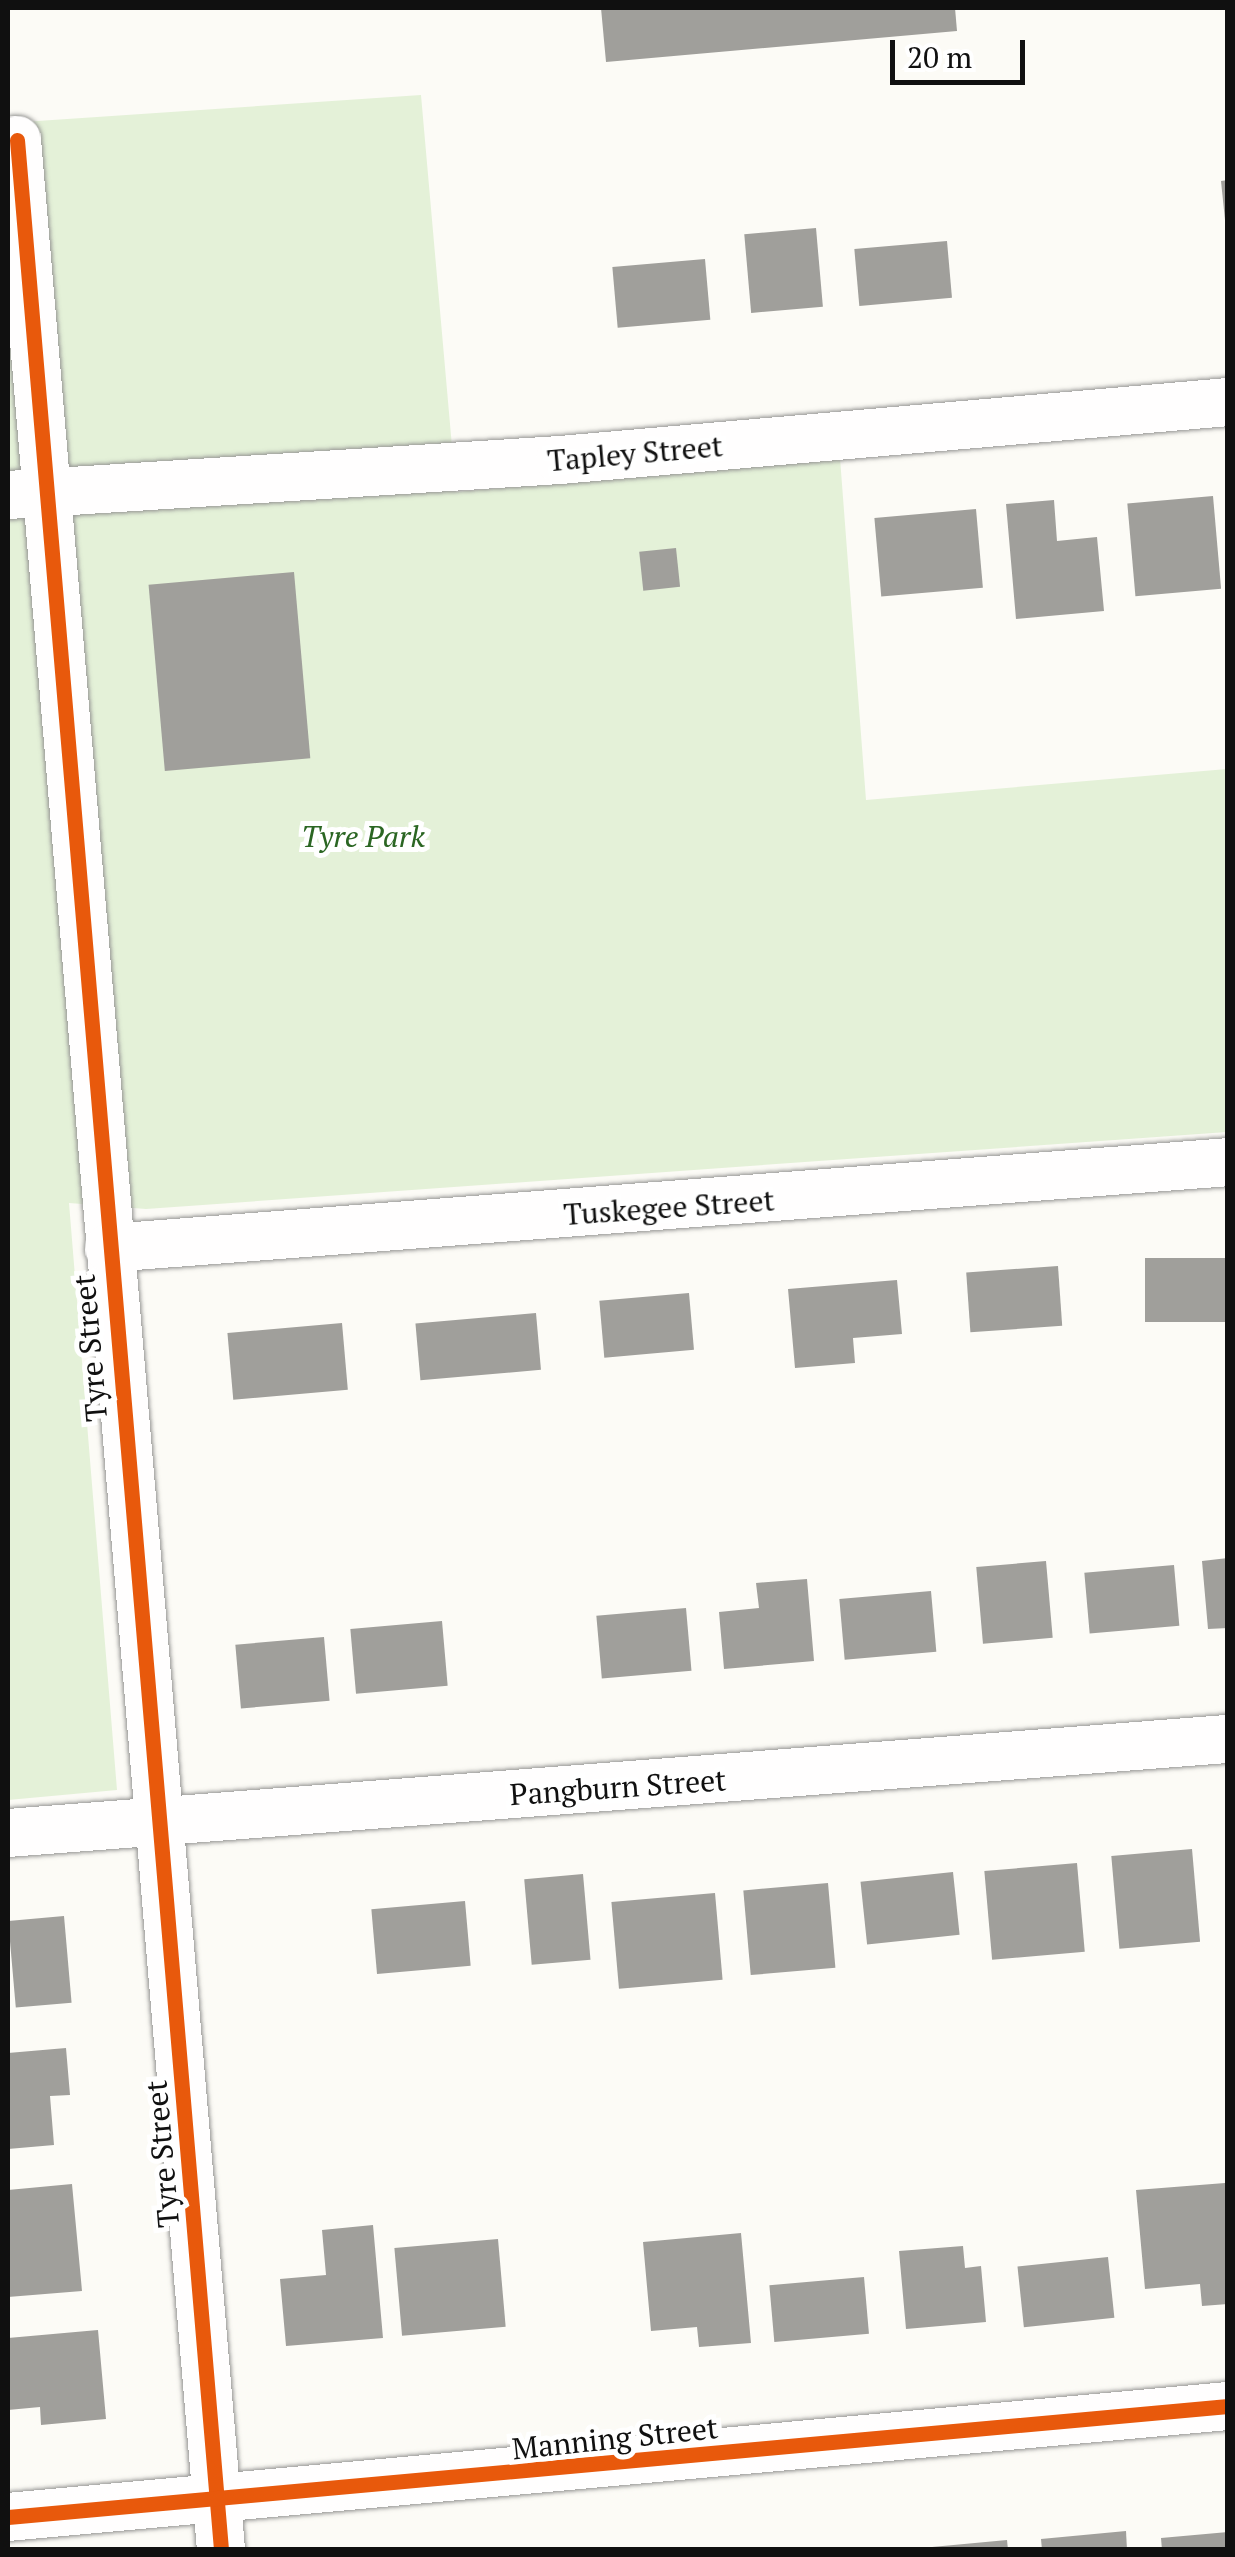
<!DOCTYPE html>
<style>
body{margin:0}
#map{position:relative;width:1235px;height:2557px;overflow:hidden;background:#fcfbf6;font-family:"PT Serif",serif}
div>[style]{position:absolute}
.green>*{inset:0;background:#e4f1d8}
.building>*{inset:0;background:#a09f9b;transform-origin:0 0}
.roads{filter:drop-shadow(0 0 2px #969694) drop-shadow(0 0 2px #969694)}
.minor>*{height:48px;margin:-24px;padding:0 24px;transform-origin:24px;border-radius:24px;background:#fffefe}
.cycleway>*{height:15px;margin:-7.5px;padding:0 7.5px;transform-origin:7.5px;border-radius:7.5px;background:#e8590c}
span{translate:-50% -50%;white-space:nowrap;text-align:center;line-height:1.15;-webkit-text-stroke:10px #fff;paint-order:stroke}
.street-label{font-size:30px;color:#101010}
.park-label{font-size:30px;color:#2b6623;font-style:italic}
.frame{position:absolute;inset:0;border:10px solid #101010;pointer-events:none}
.scale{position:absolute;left:890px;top:40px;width:135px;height:45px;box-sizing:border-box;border:5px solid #101010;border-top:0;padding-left:12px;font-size:30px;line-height:35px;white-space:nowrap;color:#101010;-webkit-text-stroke:8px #fff;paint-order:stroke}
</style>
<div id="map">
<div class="green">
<div style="clip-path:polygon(421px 95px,456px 492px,840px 458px,866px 800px,1227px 769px,1227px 1132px,146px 1209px,69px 1203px,117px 1790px,8px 1800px,8px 123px)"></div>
</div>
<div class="building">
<div style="clip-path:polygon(601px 8px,955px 8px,957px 31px,606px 62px)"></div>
<div style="clip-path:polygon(1228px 180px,1228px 219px,1225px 220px,1221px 181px)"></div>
<div style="left:816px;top:228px;width:79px;height:72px;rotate:85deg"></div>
<div style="left:947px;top:241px;width:57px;height:93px;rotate:85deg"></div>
<div style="left:705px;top:259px;width:61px;height:93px;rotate:85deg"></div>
<div style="left:1213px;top:496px;width:93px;height:86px;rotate:85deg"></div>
<div style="clip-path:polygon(1054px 500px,1057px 541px,1097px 537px,1104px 611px,1016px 619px,1006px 504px)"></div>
<div style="left:976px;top:509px;width:79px;height:102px;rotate:85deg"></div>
<div style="left:676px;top:548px;width:39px;height:37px;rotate:84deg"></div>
<div style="left:294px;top:572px;width:187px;height:146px;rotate:85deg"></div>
<div style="left:1228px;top:1258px;width:64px;height:83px;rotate:90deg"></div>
<div style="left:1058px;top:1266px;width:60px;height:92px;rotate:86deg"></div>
<div style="clip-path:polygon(897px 1280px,902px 1334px,853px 1338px,855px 1363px,795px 1368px,788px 1289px)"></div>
<div style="left:689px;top:1293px;width:57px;height:90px;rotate:85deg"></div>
<div style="left:536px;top:1313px;width:57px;height:121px;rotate:85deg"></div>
<div style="left:342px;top:1323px;width:67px;height:115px;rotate:85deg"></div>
<div style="clip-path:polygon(1228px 1558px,1228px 1628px,1208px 1629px,1202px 1561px)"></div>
<div style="left:1046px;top:1561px;width:77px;height:70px;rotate:85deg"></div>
<div style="left:1174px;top:1565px;width:61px;height:90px;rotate:85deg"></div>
<div style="clip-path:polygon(807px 1579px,814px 1661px,724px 1669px,719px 1612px,759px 1608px,756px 1583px)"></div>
<div style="left:931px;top:1591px;width:61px;height:92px;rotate:85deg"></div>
<div style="left:686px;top:1608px;width:63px;height:90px;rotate:85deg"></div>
<div style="left:442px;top:1621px;width:65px;height:92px;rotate:85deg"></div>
<div style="left:324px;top:1637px;width:64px;height:89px;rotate:85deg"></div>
<div style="left:1192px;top:1849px;width:93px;height:81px;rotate:85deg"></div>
<div style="left:1077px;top:1863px;width:89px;height:93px;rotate:85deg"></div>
<div style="left:953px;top:1872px;width:63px;height:93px;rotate:84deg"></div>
<div style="left:583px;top:1874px;width:86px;height:59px;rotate:85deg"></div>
<div style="left:828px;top:1883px;width:85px;height:85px;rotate:85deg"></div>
<div style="left:715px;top:1893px;width:87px;height:104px;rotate:85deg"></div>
<div style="left:465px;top:1901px;width:65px;height:94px;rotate:85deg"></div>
<div style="left:64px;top:1916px;width:87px;height:56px;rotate:85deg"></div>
<div style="clip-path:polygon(66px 2048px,70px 2095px,50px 2096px,54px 2145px,8px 2149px,8px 2053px)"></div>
<div style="clip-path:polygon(1225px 2183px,1228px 2304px,1202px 2306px,1200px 2284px,1145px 2289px,1136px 2190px)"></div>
<div style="clip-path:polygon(72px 2184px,82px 2291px,8px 2297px,8px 2190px)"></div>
<div style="clip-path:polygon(373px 2225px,383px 2338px,286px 2346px,280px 2279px,326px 2275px,322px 2230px)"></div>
<div style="clip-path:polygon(741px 2233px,751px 2343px,699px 2347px,697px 2327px,651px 2331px,643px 2242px)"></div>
<div style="left:498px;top:2239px;width:88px;height:104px;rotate:85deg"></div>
<div style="clip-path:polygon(963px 2246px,965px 2268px,981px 2266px,986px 2322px,906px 2329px,899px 2251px)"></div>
<div style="left:1108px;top:2257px;width:61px;height:91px;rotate:84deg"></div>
<div style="left:864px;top:2277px;width:57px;height:95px;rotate:85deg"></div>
<div style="clip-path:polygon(98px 2330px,106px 2419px,41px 2425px,40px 2407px,8px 2410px,8px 2338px)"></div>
<div style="clip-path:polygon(1126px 2531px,1127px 2550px,1042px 2550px,1041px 2539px)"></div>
<div style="clip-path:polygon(1228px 2532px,1228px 2550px,1162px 2550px,1161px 2538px)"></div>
<div style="clip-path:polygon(1007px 2540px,1008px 2550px,932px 2550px,932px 2547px)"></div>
</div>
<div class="roads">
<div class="minor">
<div style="left:17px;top:140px;width:2419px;rotate:85.16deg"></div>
<div style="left:8px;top:495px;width:553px;rotate:-3.63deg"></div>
<div style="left:560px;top:460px;width:671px;rotate:-4.96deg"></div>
<div style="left:109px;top:1248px;width:1122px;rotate:-4.39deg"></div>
<div style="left:8px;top:1833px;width:1224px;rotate:-4.41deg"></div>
<div style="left:8px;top:2517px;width:1225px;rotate:-5.2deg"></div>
</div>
</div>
<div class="cycleway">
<div style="left:17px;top:140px;width:2419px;rotate:85.16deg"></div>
<div style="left:8px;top:2517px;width:1225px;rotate:-5.2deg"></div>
</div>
<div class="street-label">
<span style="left:635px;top:453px;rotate:-5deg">Tapley Street</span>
<span style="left:669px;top:1207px;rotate:-4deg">Tuskegee Street</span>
<span style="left:90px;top:1348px;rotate:-95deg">Tyre Street</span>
<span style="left:618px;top:1787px;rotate:-4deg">Pangburn Street</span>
<span style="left:162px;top:2154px;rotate:-95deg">Tyre Street</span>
<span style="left:615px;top:2438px;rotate:-6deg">Manning Street</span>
</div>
<div class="park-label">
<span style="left:363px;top:836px">Tyre Park</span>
</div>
<div class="frame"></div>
<div class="scale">20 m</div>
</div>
